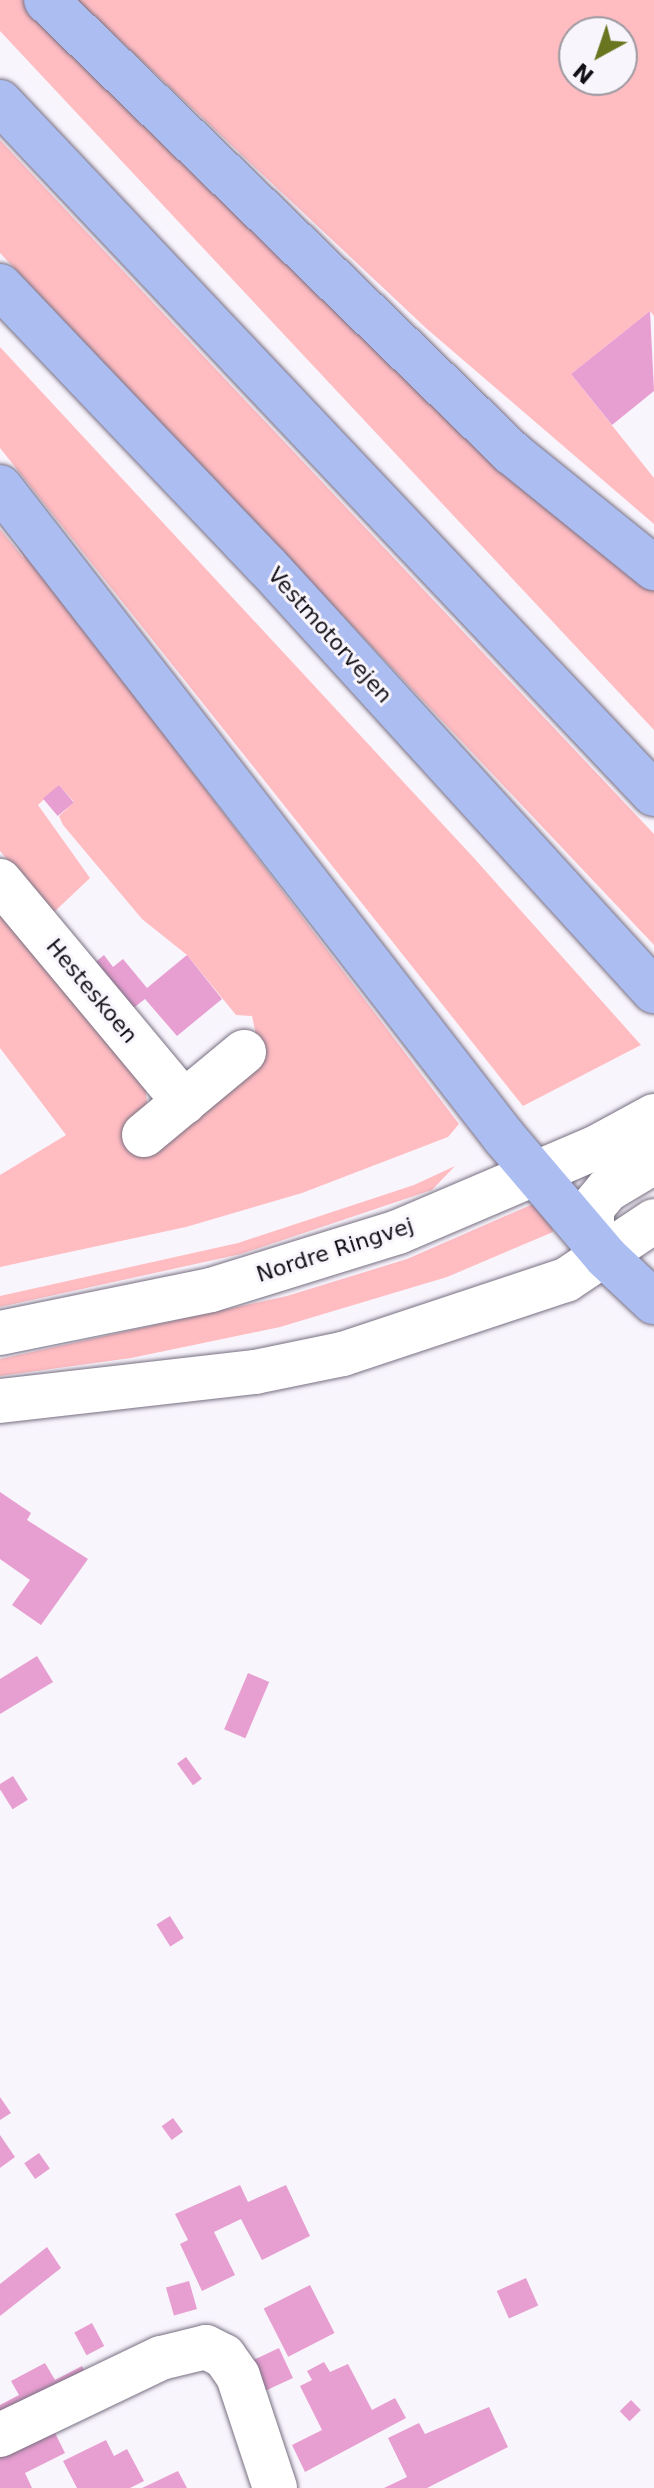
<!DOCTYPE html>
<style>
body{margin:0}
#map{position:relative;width:654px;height:2488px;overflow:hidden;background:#f9f5fd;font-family:"DejaVu Sans",sans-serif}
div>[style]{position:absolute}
.green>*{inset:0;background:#ffbcc1}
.building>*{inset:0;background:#e79ed0;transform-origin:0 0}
.roads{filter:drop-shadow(0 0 2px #776f81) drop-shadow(0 0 2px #776f81)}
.street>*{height:44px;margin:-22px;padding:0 22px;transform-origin:22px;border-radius:22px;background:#fff}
.secondary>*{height:44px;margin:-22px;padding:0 22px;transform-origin:22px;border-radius:22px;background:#fff}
.highway>*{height:44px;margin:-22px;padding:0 22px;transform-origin:22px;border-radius:22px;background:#acbdf2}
span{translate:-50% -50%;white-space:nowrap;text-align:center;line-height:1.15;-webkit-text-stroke:6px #f9f5fd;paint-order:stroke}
.street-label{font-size:22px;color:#131016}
.north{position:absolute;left:558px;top:16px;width:80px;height:80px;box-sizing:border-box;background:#f9f5fd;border:2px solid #9d99a1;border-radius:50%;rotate:220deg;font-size:22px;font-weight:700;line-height:32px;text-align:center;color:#131016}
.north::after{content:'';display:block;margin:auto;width:28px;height:36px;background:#6a7520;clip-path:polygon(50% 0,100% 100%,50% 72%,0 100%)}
</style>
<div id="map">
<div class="green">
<div style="clip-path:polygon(0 0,23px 0,175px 145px,654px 582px,654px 730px,0 31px)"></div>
<div style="clip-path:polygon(evenodd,77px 0,654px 0,654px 316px,650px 311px,571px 374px,654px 478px,654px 524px,427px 329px,77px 0,574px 32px,622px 32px,622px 80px,574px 80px,574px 32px)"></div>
<div style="clip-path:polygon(0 140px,654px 834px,654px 945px,0 253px)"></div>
<div style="clip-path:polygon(0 347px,473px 857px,641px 1045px,523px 1106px,0 448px)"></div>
<div style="clip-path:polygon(6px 526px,459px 1124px,448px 1137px,302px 1193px,186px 1227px,0 1267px,0 1175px,66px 1135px,0 1048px,0 911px,146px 1091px,147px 1106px,261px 1058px,252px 1016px,236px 1015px,187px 955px,142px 919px,63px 825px,59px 816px,74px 802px,59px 785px,38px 805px,90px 878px,53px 913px,0 851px,0 529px,26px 561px)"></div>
<div style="clip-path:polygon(455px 1166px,432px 1190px,241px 1254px,0 1307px,0 1296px,238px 1243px,414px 1185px)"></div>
<div style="clip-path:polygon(533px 1204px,550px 1212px,553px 1232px,447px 1277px,280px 1327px,131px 1358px,0 1376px,0 1359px,287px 1296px,407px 1259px)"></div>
</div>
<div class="building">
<div style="clip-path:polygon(650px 311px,654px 391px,612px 425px,571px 374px)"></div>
<div style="left:59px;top:785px;width:23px;height:21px;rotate:50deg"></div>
<div style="clip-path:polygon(104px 955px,113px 967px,123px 959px,147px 988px,187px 955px,222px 999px,177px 1036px,145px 999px,131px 1010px,93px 964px)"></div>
<div style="clip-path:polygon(0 1492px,31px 1513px,27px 1520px,88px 1559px,41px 1625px,12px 1605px,30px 1580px,0 1559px)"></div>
<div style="clip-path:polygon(37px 1656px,53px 1682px,0 1714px,0 1679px)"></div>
<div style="left:248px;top:1673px;width:23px;height:61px;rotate:23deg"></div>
<div style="left:186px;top:1757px;width:27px;height:11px;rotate:54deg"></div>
<div style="left:13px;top:1776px;width:28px;height:18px;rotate:58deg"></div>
<div style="left:170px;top:1916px;width:26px;height:16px;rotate:58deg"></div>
<div style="clip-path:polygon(0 2097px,11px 2113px,0 2120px)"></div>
<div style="left:173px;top:2118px;width:17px;height:14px;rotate:54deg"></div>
<div style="clip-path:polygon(0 2135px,15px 2157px,0 2168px)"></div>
<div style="left:39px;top:2153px;width:19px;height:18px;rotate:55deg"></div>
<div style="clip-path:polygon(240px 2185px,248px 2202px,286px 2185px,310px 2236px,262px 2260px,241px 2219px,214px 2232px,235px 2275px,202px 2291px,180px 2244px,188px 2240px,175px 2214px)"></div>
<div style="clip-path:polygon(47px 2247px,61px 2268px,0 2316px,0 2284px)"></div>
<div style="left:526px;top:2278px;width:30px;height:32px;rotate:66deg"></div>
<div style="left:189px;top:2281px;width:29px;height:24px;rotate:74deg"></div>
<div style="left:310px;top:2285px;width:54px;height:52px;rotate:63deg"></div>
<div style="left:92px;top:2323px;width:26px;height:20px;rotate:62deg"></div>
<div style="left:279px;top:2348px;width:33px;height:37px;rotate:65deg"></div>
<div style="clip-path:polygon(324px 2362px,330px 2372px,348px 2364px,372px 2410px,395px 2398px,406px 2418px,305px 2472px,292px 2445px,322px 2430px,300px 2386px,312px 2380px,307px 2371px)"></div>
<div style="clip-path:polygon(45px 2363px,55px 2380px,82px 2366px,86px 2374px,0 2414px,0 2405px,19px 2395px,11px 2381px)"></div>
<div style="left:631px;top:2400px;width:14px;height:16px;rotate:45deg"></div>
<div style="clip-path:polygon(489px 2407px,508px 2447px,427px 2488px,384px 2488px,407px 2477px,388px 2438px,419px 2423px,425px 2434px)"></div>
<div style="clip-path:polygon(50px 2423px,65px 2453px,25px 2473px,32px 2488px,0 2488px,0 2447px)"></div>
<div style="clip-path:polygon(106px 2440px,114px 2456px,127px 2449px,144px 2481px,130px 2488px,77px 2488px,63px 2461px)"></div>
<div style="clip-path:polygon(178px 2471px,187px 2488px,142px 2488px)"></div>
</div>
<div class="roads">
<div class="street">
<div style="left:0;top:881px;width:288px;rotate:50.2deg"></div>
<div style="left:144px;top:1135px;width:130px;rotate:-39.7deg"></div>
<div style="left:0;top:2435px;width:178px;rotate:-25.6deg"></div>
<div style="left:161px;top:2358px;width:46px;rotate:-13.7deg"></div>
<div style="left:206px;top:2347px;width:20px;rotate:27deg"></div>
<div style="left:224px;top:2356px;width:24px;rotate:55deg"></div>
<div style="left:238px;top:2376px;width:118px;rotate:71.7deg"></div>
</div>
<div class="secondary">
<div style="left:592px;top:1235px;width:27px;rotate:-90deg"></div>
<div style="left:592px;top:1208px;width:23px;rotate:-50deg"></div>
<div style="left:607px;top:1190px;width:55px;rotate:-30.8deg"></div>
<div style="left:0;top:1333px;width:215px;rotate:-11.5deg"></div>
<div style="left:211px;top:1290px;width:196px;rotate:-17.2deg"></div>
<div style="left:398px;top:1232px;width:214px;rotate:-23.1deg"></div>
<div style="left:595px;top:1148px;width:67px;rotate:-28.5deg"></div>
<div style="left:0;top:1401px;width:257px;rotate:-6.5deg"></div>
<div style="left:255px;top:1372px;width:90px;rotate:-11.6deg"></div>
<div style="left:343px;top:1354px;width:235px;rotate:-18.4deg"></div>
<div style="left:566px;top:1280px;width:106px;rotate:-33.8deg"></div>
</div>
<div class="highway">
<div style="left:46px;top:0;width:650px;rotate:44.19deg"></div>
<div style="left:512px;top:453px;width:183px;rotate:39deg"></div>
<div style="left:0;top:102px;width:952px;rotate:46.62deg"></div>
<div style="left:0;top:286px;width:387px;rotate:46.4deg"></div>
<div style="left:267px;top:566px;width:575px;rotate:47.68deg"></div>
<div style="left:0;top:487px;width:823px;rotate:52.21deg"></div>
<div style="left:504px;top:1137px;width:157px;rotate:49.6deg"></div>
<div style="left:606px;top:1257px;width:66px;rotate:43.2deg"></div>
</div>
</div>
<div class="street-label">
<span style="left:330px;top:635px;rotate:48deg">Vestmotorvejen</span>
<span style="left:92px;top:991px;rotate:50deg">Hesteskoen</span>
<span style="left:335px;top:1250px;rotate:-18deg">Nordre Ringvej</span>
</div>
<div class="north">N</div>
</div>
